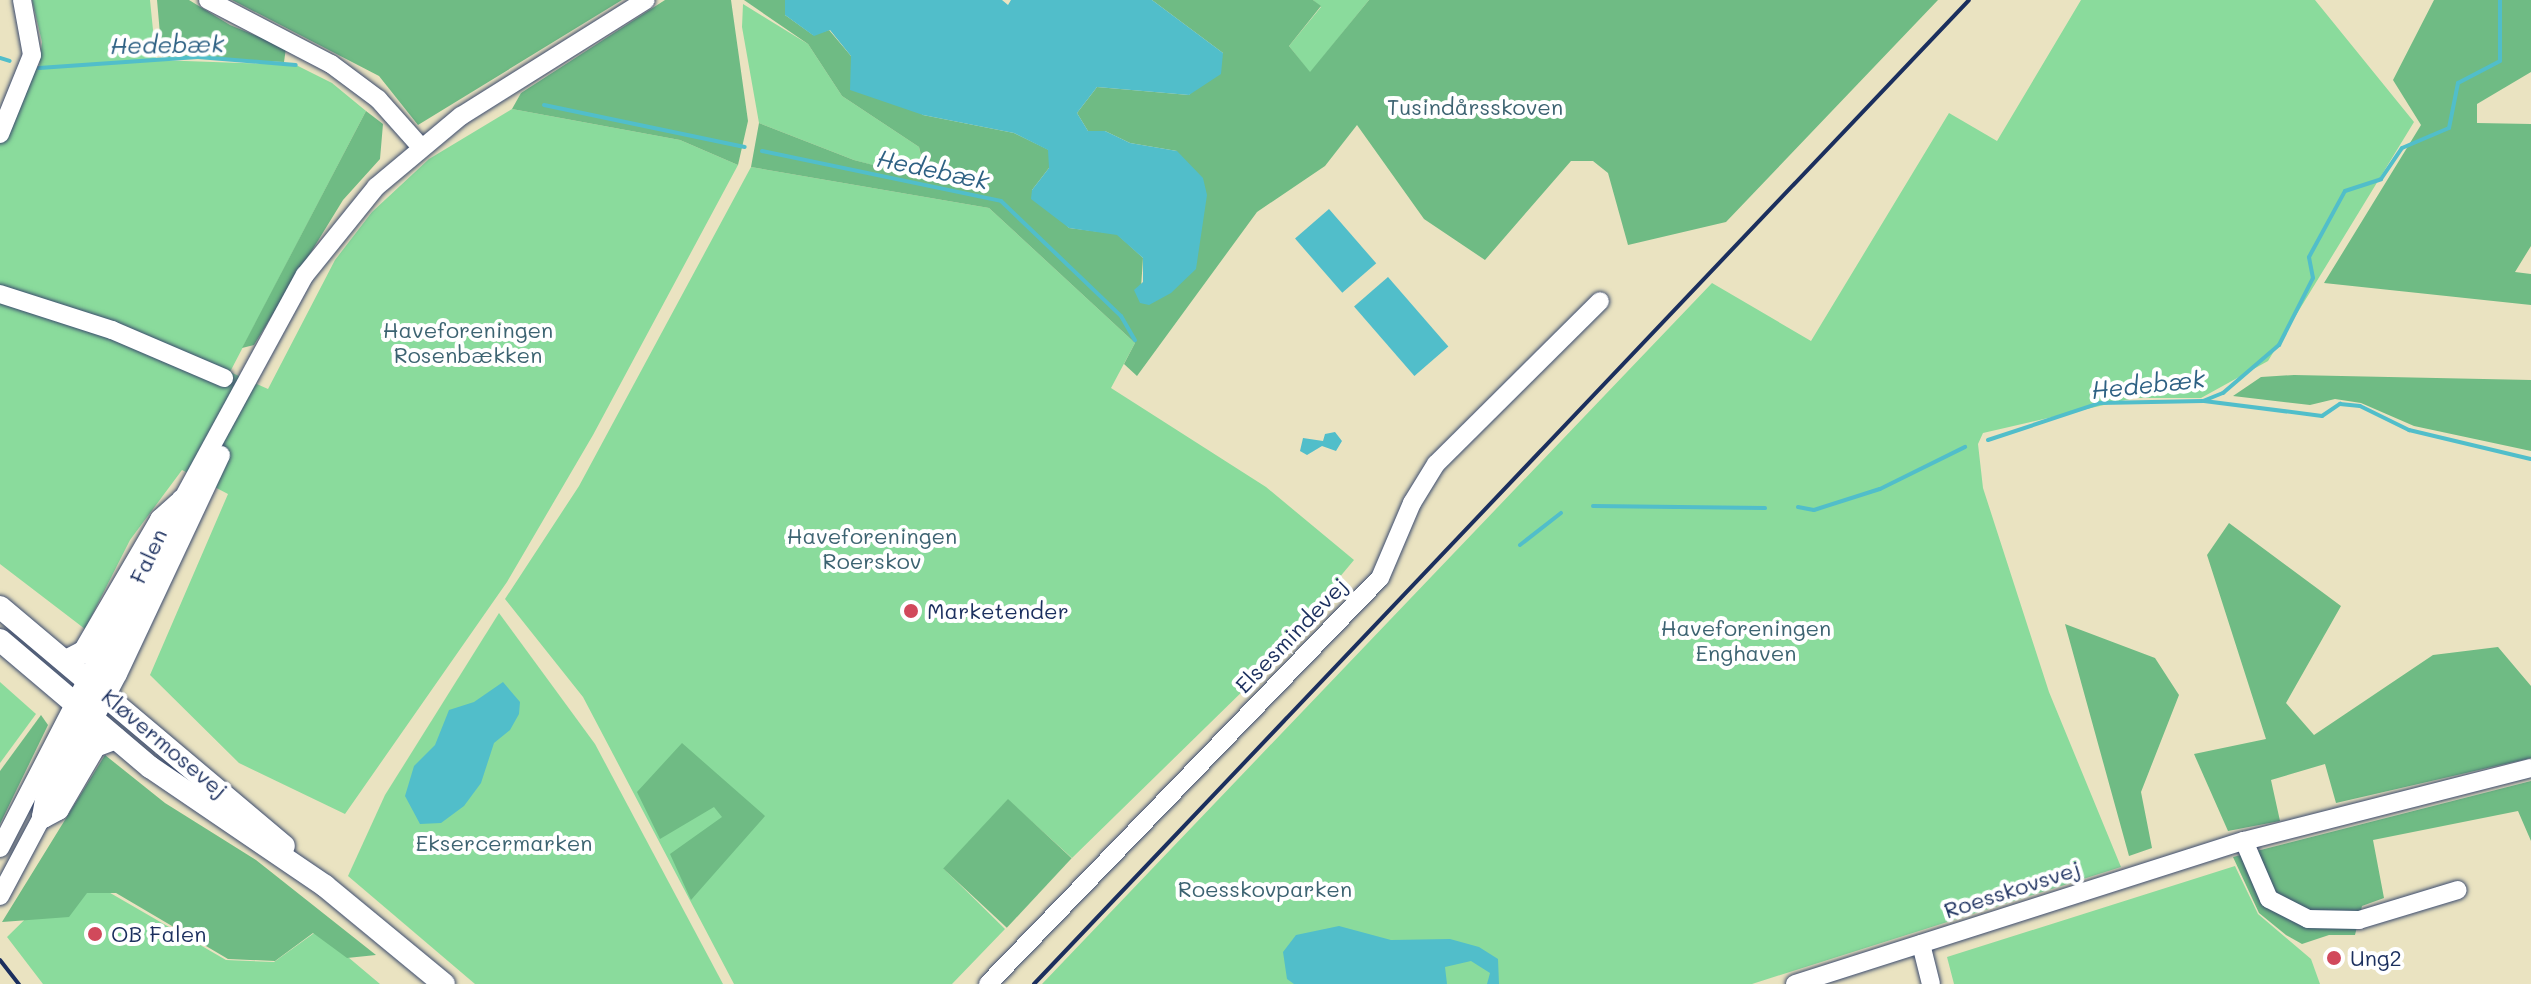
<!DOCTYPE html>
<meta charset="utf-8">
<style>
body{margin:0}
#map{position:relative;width:2531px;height:984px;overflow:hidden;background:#eae3c1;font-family:Mali,sans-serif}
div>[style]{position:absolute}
.green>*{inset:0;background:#8adb9c}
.forest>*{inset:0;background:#6fbb84;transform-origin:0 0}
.water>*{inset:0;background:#51beca;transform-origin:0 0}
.stream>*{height:4px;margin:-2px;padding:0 2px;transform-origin:2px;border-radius:2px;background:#51beca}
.roads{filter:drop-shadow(0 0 2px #3a4a6d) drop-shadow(0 0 2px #3a4a6d)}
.minor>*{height:18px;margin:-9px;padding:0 9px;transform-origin:9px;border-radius:9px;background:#fff}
.major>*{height:22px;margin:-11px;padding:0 11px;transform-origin:11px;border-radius:11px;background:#fff}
.rail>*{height:4px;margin:-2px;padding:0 2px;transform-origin:2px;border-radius:2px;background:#1b2f5e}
.dots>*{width:22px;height:22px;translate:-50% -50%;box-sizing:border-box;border:4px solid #fff;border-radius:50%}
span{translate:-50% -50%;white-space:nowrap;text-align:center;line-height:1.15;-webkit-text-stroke:8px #fff;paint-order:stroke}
.park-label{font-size:22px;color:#3c6371}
.street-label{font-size:22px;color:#1b2f5e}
.poi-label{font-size:22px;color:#1b2f5e}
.left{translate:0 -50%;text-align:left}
.water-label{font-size:24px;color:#2e6184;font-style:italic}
</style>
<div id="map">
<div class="green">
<div style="clip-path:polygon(32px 0,150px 0,156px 60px,296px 65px,332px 83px,366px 111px,230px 372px,268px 389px,335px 260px,372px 212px,429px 159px,512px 109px,680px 140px,738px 165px,593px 435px,507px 582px,345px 814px,239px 763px,150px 675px,228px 494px,182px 470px,130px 540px,85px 629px,0 564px,0 119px,22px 69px,39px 68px,42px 42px)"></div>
<div style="clip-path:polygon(1313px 0,1369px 0,1310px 73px,1289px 46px,1321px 7px)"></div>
<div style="clip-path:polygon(2081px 0,2315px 0,2414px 122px,2268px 361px,2201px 398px,2134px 398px,1983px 433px,1978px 444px,1983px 488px,2049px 692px,2121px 867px,1752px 984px,1042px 984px,1712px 283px,1811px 341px,1949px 113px,1997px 141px)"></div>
<div style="clip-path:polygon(743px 4px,808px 44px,842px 96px,919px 147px,927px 180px,854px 160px,759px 123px,742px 27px)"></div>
<div style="clip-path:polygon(751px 167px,989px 208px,1135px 343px,1111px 388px,1266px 487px,1354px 560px,1251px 683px,1072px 858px,1008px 800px,944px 869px,1005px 929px,952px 984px,734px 984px,583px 697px,505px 599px,579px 486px)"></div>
<div style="clip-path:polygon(499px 613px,595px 744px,723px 984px,475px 984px,348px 876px,385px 795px)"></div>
<div style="clip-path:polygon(0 682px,36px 714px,0 763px)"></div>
<div style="clip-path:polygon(2235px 866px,2258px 914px,2311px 959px,2320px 984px,1954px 984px,1947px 957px)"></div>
<div style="clip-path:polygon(63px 882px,93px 883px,226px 960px,274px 962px,317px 931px,380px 984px,43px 984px,7px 937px)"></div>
</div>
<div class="forest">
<div style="clip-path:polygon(157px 0,189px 0,230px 25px,286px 48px,284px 62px,162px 57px)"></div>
<div style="clip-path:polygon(232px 0,622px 0,418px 125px,379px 76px)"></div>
<div style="clip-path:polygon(665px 0,731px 0,748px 121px,738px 165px,680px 140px,512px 109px,521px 93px)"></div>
<div style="clip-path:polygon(744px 0,785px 0,785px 15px,813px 35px,829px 30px,851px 56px,923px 115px,1014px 133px,1049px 150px,1049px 168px,1032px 190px,1069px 228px,1117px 234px,1143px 258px,1140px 303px,1177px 151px,1130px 143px,1105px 131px,1088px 131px,1077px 113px,1097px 87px,1189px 95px,1223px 53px,1152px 0,1313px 0,1321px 6px,1289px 46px,1310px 72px,1369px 0,1938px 0,1726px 222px,1628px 245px,1608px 173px,1593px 161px,1571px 161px,1485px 260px,1424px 219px,1357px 125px,1325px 166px,1257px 212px,1137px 376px,1124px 364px,1135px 343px,989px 208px,751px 167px,759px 123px,854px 160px,927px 179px,919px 147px,842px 96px,808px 44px)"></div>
<div style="clip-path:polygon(2434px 0,2531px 0,2531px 72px,2477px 104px,2477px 123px,2531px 124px,2531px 246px,2515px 272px,2531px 274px,2531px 305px,2324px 283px,2421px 125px,2393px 80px)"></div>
<div style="clip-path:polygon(366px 111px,383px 124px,380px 159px,343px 200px,254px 345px,242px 348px)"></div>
<div style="clip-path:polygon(2294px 375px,2531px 380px,2531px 451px,2414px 426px,2361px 403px,2335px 399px,2310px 405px,2233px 396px,2261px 377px)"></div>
<div style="clip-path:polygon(2229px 523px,2341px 606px,2286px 703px,2314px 735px,2433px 655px,2498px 647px,2531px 686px,2531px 758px,2336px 803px,2325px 764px,2271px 780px,2280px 821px,2228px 831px,2194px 754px,2266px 739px,2207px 555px)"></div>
<div style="clip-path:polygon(2065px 624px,2155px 658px,2179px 695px,2141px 792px,2152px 848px,2129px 856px)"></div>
<div style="clip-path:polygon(41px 715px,48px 725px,0 824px,0 771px)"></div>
<div style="clip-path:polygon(682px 743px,765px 816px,691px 900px,670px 854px,722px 817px,714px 807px,660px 839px,637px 792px)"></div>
<div style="clip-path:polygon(105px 755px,165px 803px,256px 860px,376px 955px,347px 958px,313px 933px,275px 961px,228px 959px,116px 893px,87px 893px,69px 917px,2px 922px)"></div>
<div style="clip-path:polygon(2531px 781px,2531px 841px,2518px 811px,2373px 840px,2384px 898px,2362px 906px,2355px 935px,2329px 935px,2302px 944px,2286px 935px,2259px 913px,2233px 857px)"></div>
<div style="left:1008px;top:799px;width:87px;height:95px;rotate:43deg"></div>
</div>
<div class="water">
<div style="clip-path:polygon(785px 0,1002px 0,1008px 5px,1011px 0,1152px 0,1223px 53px,1221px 74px,1189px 95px,1097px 87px,1077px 113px,1088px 131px,1105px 131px,1130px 143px,1177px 151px,1203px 178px,1207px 195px,1196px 269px,1171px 293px,1149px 305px,1140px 303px,1134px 290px,1143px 282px,1143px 258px,1117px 235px,1069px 228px,1031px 199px,1032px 190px,1049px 168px,1048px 150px,1014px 133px,923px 115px,850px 90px,851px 56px,830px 30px,814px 36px,785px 15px)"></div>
<div style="left:1329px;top:209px;width:72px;height:45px;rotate:49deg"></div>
<div style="left:1388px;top:277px;width:92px;height:45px;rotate:49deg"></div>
<div style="clip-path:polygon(1335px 432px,1342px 441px,1336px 451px,1322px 446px,1307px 455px,1300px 451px,1303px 438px,1323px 441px,1325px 434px)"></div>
<div style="clip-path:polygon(503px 682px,520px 702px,519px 714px,510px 730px,494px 743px,481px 783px,464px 806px,441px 823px,420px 824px,405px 796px,414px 766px,435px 745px,449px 710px,474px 702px)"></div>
<div style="clip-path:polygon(1339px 926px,1391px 940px,1450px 939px,1479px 947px,1498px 959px,1499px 984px,1487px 984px,1490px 973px,1471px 961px,1445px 967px,1447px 984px,1294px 984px,1287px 979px,1283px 952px,1296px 935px)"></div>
</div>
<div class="stream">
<div style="left:0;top:58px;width:10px;rotate:17deg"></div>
<div style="left:39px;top:68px;width:159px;rotate:-4deg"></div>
<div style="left:198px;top:57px;width:98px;rotate:4.7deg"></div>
<div style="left:544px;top:105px;width:205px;rotate:11.8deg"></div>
<div style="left:762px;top:151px;width:244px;rotate:11.8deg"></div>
<div style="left:1001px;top:201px;width:166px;rotate:43.8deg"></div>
<div style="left:1121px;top:316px;width:28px;rotate:60deg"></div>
<div style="left:2204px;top:401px;width:119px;rotate:7.2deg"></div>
<div style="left:2322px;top:416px;width:22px;rotate:-34deg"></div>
<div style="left:2340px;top:404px;width:20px;rotate:6deg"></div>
<div style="left:2360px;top:406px;width:55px;rotate:26.1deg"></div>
<div style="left:2409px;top:430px;width:125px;rotate:13.4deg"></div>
<div style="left:1988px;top:440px;width:118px;rotate:-18.3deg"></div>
<div style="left:2100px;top:403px;width:103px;rotate:-1.1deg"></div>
<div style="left:2203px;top:401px;width:22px;rotate:-22deg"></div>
<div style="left:2223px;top:393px;width:74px;rotate:-40.6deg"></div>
<div style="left:2279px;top:345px;width:75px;rotate:-63.1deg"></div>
<div style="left:2313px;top:278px;width:21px;rotate:-101deg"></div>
<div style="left:2309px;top:257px;width:75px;rotate:-61.4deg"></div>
<div style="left:2345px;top:191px;width:38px;rotate:-18deg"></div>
<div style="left:2381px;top:179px;width:37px;rotate:-56deg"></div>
<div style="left:2402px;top:148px;width:51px;rotate:-23.1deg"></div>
<div style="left:2449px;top:128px;width:46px;rotate:-78.7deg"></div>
<div style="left:2458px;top:83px;width:47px;rotate:-27.6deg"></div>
<div style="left:2500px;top:61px;width:61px;rotate:-90deg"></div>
<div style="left:1593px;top:506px;width:172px;rotate:0.7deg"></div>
<div style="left:1798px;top:507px;width:16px;rotate:11deg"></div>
<div style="left:1814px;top:510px;width:69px;rotate:-17.7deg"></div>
<div style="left:1880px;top:489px;width:95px;rotate:-26.3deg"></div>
<div style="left:1520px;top:545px;width:52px;rotate:-38deg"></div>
</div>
<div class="roads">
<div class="minor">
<div style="left:208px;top:0;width:139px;rotate:27.5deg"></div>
<div style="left:331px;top:64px;width:59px;rotate:36.7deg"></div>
<div style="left:378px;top:99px;width:63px;rotate:48.2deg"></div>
<div style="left:0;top:134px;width:85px;rotate:-67.9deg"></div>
<div style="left:32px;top:55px;width:56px;rotate:-100.3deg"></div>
<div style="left:0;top:294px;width:118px;rotate:17.8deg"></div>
<div style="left:112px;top:330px;width:122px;rotate:23.2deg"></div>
<div style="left:175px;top:513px;width:271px;rotate:-61.4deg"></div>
<div style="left:305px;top:275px;width:113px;rotate:-51.1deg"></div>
<div style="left:376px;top:187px;width:111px;rotate:-39.9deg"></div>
<div style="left:461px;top:116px;width:218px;rotate:-32.1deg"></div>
<div style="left:2244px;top:841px;width:63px;rotate:66.7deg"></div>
<div style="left:2269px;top:899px;width:44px;rotate:27.1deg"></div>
<div style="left:2308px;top:919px;width:51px;rotate:1.1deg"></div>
<div style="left:2359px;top:920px;width:103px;rotate:-16.9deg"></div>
<div style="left:0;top:848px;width:297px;rotate:-62.7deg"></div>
<div style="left:0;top:896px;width:251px;rotate:-62deg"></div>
<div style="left:118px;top:674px;width:242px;rotate:-64.8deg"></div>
<div style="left:1921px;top:944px;width:41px;rotate:76deg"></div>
<div style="left:988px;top:984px;width:564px;rotate:-46.01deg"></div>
<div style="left:1380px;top:578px;width:82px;rotate:-66.9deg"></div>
<div style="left:1412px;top:503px;width:46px;rotate:-58.4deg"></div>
<div style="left:1436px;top:464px;width:231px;rotate:-44.8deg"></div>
<div style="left:1795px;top:984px;width:471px;rotate:-17.7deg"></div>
<div style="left:2244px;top:841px;width:296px;rotate:-14.3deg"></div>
</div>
<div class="major">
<div style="left:0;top:607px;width:371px;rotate:40.1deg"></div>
<div style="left:0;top:640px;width:197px;rotate:40.3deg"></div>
<div style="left:150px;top:767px;width:212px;rotate:34.2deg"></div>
<div style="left:325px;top:886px;width:154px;rotate:39.5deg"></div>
<div style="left:66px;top:661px;width:20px;rotate:-27deg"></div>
<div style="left:84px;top:652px;width:153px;rotate:-59.7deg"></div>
<div style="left:161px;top:520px;width:24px;rotate:-42deg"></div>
<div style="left:94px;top:699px;width:181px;rotate:-64.4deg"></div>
<div style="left:172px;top:536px;width:37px;rotate:-74deg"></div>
<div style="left:43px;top:817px;width:27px;rotate:-80deg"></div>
<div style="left:48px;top:790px;width:98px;rotate:-68.4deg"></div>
<div style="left:43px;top:817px;width:17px;rotate:-28deg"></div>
<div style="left:58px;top:809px;width:73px;rotate:-59.6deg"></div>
<div style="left:95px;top:746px;width:22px;rotate:-21deg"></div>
</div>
</div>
<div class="rail">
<div style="left:0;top:960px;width:31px;rotate:52deg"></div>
<div style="left:1034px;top:984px;width:1357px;rotate:-46.46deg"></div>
</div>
<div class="dots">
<div style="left:911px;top:611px;background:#d1495b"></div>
<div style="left:95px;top:934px;background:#d1495b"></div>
<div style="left:2334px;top:958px;background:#d1495b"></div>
</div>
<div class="park-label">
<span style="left:1475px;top:107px">Tusindårsskoven</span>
<span style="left:468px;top:342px">Haveforeningen<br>Rosenbækken</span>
<span style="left:872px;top:548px">Haveforeningen<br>Roerskov</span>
<span style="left:1746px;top:640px">Haveforeningen<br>Enghaven</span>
<span style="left:504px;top:843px">Eksercermarken</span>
<span style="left:1265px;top:889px">Roesskovparken</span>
</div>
<div class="street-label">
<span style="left:148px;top:556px;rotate:-65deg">Falen</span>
<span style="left:1291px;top:635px;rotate:-46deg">Elsesmindevej</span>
<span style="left:165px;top:743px;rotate:40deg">Kløvermosevej</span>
<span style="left:2012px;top:889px;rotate:-18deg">Roesskovsvej</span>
</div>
<div class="poi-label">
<span class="left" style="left:927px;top:611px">Marketender</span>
<span class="left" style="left:111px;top:934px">OB Falen</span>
<span class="left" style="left:2350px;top:958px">Ung2</span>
</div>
<div class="water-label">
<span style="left:167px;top:44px;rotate:-1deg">Hedebæk</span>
<span style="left:933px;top:169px;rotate:12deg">Hedebæk</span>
<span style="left:2148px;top:384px;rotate:-6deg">Hedebæk</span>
</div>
</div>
